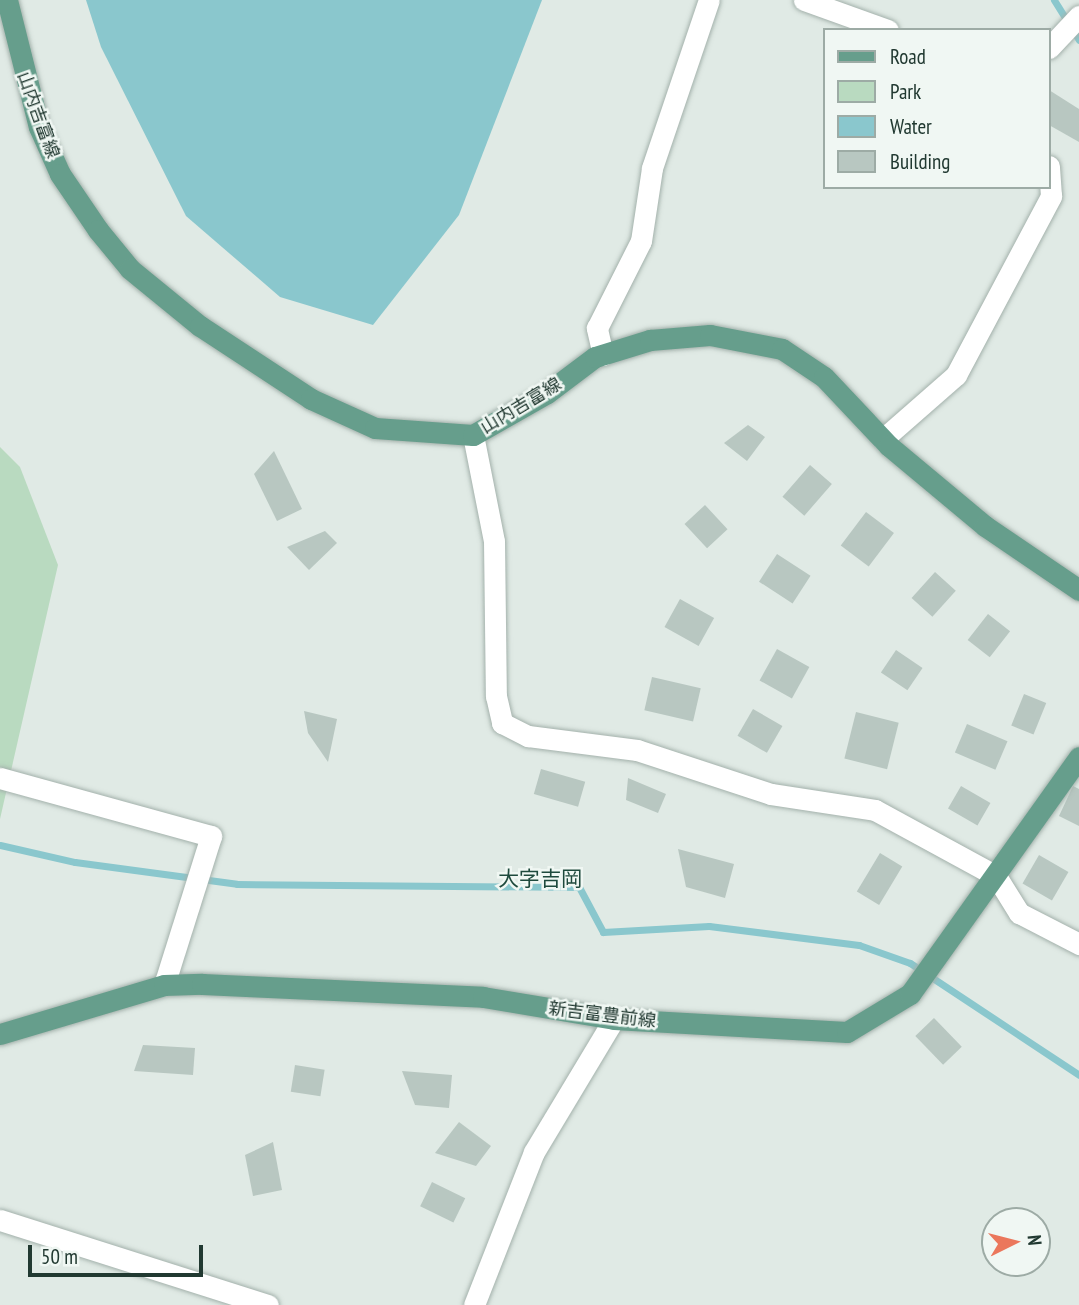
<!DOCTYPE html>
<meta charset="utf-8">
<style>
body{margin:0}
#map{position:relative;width:1079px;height:1305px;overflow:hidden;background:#e0eae5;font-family:"PT Sans Narrow","Noto Sans JP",sans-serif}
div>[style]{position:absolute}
.green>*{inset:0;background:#b9dac0}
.water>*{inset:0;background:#8ac7cd}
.stream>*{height:7px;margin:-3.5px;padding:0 3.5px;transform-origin:3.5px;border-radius:3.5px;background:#8ac7cd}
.building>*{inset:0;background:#b8c7c1;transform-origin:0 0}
.roads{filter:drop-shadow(0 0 2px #a3b1ab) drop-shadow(0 0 2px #a3b1ab)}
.minor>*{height:21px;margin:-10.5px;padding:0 10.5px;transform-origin:10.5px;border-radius:10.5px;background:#fff}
.major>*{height:21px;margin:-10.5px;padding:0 10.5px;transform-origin:10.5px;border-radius:10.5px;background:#669e8c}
span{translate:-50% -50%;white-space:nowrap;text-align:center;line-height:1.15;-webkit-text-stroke:5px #f0f7f3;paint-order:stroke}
.street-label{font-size:18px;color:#213931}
.quarter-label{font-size:21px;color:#1e4a3d}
.legend{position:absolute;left:823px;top:28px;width:228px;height:161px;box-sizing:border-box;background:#f0f7f3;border:2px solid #9daba5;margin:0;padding:9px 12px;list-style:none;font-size:21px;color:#213931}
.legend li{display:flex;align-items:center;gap:14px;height:35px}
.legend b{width:35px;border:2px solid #9daba5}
.north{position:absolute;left:981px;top:1207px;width:70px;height:70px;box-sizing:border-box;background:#f0f7f3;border:2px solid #9daba5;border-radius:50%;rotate:84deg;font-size:19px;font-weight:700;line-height:28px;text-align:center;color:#213931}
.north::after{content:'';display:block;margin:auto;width:24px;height:32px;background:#eb775c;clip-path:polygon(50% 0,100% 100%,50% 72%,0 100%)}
.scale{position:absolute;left:28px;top:1245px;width:175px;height:32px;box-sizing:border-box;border:4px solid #213931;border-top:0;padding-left:9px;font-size:21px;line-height:24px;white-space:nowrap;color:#213931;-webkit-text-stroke:5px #f0f7f3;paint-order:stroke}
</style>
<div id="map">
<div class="green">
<div style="clip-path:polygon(0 447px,20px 467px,58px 565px,0 819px)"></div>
</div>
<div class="water">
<div style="clip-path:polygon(86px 0,542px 0,459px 215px,373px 325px,280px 297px,186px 216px,101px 47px)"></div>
</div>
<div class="stream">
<div style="left:1054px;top:0;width:47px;rotate:58deg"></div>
<div style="left:0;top:845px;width:77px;rotate:12.8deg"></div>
<div style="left:75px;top:862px;width:163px;rotate:7.7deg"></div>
<div style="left:237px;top:884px;width:342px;rotate:0.5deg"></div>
<div style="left:579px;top:887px;width:51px;rotate:61.9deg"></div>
<div style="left:603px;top:932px;width:106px;rotate:-3.2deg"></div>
<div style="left:709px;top:926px;width:151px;rotate:7.2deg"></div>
<div style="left:859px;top:945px;width:54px;rotate:19.4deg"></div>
<div style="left:910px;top:963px;width:203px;rotate:33.5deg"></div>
</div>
<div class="building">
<div style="clip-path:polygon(1049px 90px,1079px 109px,1079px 142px,1049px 125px)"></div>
<div style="clip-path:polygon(748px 425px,765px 437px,747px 461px,724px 443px)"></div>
<div style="clip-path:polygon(274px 451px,302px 509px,277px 521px,254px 474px)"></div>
<div style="left:810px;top:465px;width:29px;height:42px;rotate:41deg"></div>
<div style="left:705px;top:505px;width:33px;height:28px;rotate:47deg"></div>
<div style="left:866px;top:512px;width:35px;height:42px;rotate:37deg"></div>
<div style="clip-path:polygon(325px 531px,337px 543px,309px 570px,287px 547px)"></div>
<div style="left:777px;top:554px;width:40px;height:33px;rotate:33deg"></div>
<div style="left:935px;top:572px;width:28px;height:35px;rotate:42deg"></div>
<div style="left:680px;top:599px;width:39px;height:32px;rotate:29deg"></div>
<div style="left:988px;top:614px;width:28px;height:33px;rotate:38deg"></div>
<div style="left:777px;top:649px;width:37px;height:36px;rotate:29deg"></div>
<div style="left:896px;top:650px;width:32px;height:27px;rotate:34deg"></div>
<div style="left:652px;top:677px;width:50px;height:34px;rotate:13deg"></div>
<div style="left:1024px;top:694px;width:24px;height:34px;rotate:22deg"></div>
<div style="left:753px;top:709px;width:34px;height:31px;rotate:30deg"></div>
<div style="clip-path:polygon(304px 711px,337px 719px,328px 762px,308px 733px)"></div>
<div style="left:856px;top:712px;width:44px;height:48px;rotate:14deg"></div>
<div style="left:967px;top:724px;width:44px;height:31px;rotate:23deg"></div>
<div style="left:541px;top:769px;width:46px;height:26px;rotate:16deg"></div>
<div style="clip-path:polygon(628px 778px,666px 794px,658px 813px,626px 800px)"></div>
<div style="left:961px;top:786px;width:34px;height:26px;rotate:30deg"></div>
<div style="clip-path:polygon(1073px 786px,1079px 789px,1079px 826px,1059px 816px)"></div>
<div style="clip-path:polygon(678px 849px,734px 864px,725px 898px,686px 887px)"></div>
<div style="left:880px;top:853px;width:26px;height:45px;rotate:31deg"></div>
<div style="left:1039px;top:855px;width:34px;height:33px;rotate:30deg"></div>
<div style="left:934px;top:1018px;width:40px;height:26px;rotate:46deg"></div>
<div style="clip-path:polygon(143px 1045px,195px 1048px,193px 1075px,134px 1071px)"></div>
<div style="left:295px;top:1065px;width:30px;height:27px;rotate:9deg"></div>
<div style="clip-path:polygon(402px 1071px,452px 1075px,449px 1108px,415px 1105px)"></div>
<div style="clip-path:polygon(459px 1122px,491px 1146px,476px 1166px,435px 1153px)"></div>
<div style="clip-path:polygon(273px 1142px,282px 1190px,253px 1196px,245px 1155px)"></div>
<div style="left:432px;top:1182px;width:37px;height:27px;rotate:26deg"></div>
</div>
<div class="roads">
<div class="minor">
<div style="left:804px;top:0;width:89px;rotate:19.7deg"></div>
<div style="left:1049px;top:48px;width:44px;rotate:-46.8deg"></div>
<div style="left:603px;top:355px;width:28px;rotate:-103deg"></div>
<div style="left:597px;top:328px;width:97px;rotate:-63.2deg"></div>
<div style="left:641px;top:241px;width:74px;rotate:-81.4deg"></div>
<div style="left:652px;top:168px;width:177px;rotate:-71.3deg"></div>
<div style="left:473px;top:435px;width:108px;rotate:78.8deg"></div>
<div style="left:494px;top:541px;width:155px;rotate:89.3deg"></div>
<div style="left:496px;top:696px;width:28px;rotate:77deg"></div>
<div style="left:502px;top:723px;width:29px;rotate:27deg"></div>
<div style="left:528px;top:736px;width:110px;rotate:7.3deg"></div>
<div style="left:637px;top:750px;width:141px;rotate:18.2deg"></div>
<div style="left:771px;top:794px;width:105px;rotate:8.7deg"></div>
<div style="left:875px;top:810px;width:138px;rotate:28.6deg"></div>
<div style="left:996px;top:876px;width:44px;rotate:58.1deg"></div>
<div style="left:1019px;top:913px;width:68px;rotate:27.3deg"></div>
<div style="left:883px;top:439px;width:97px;rotate:-41.2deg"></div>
<div style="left:956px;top:375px;width:203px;rotate:-62deg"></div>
<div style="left:1051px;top:196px;width:30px;rotate:-94deg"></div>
<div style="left:0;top:778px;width:219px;rotate:15.4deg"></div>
<div style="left:211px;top:836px;width:156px;rotate:107.5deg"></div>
<div style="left:0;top:1220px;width:281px;rotate:17.6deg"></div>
<div style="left:474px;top:1305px;width:164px;rotate:-68.6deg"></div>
<div style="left:534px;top:1152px;width:155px;rotate:-59deg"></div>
</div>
<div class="major">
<div style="left:7px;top:0;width:131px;rotate:75.9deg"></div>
<div style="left:39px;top:127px;width:51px;rotate:65.9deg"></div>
<div style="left:60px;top:174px;width:68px;rotate:55.8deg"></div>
<div style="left:98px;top:230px;width:50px;rotate:50.6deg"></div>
<div style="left:130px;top:269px;width:90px;rotate:39.2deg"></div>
<div style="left:200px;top:326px;width:133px;rotate:33.3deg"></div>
<div style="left:311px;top:399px;width:70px;rotate:24.4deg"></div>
<div style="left:375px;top:428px;width:98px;rotate:4.1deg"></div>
<div style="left:473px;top:435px;width:85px;rotate:-29.6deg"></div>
<div style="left:547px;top:393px;width:60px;rotate:-36.9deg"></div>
<div style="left:595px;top:357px;width:58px;rotate:-17.2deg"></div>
<div style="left:650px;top:340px;width:60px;rotate:-4.8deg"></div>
<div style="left:710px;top:335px;width:73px;rotate:11deg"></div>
<div style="left:782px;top:349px;width:50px;rotate:33.7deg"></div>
<div style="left:824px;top:377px;width:95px;rotate:46.7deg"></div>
<div style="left:889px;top:446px;width:125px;rotate:39.8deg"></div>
<div style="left:985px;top:526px;width:114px;rotate:34.2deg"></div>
<div style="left:0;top:1034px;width:171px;rotate:-16.6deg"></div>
<div style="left:164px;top:985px;width:38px;rotate:-2deg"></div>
<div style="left:202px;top:984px;width:281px;rotate:2.6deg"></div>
<div style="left:483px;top:997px;width:133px;rotate:9.5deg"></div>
<div style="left:614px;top:1019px;width:233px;rotate:3.2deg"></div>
<div style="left:847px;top:1032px;width:74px;rotate:-31.1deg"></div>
<div style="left:910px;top:994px;width:291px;rotate:-54.5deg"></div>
</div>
</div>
<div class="street-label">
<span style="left:38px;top:115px;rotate:70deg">山内吉富線</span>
<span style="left:521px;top:406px;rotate:-31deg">山内吉富線</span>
<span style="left:602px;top:1015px;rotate:7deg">新吉富豊前線</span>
</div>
<div class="quarter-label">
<span style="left:540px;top:879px">大字吉岡</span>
</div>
<ul class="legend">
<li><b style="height:9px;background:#669e8c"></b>Road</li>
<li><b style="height:19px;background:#b9dac0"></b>Park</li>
<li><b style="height:19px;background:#8ac7cd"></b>Water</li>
<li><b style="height:19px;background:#b8c7c1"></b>Building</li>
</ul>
<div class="north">N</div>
<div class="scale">50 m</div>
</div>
